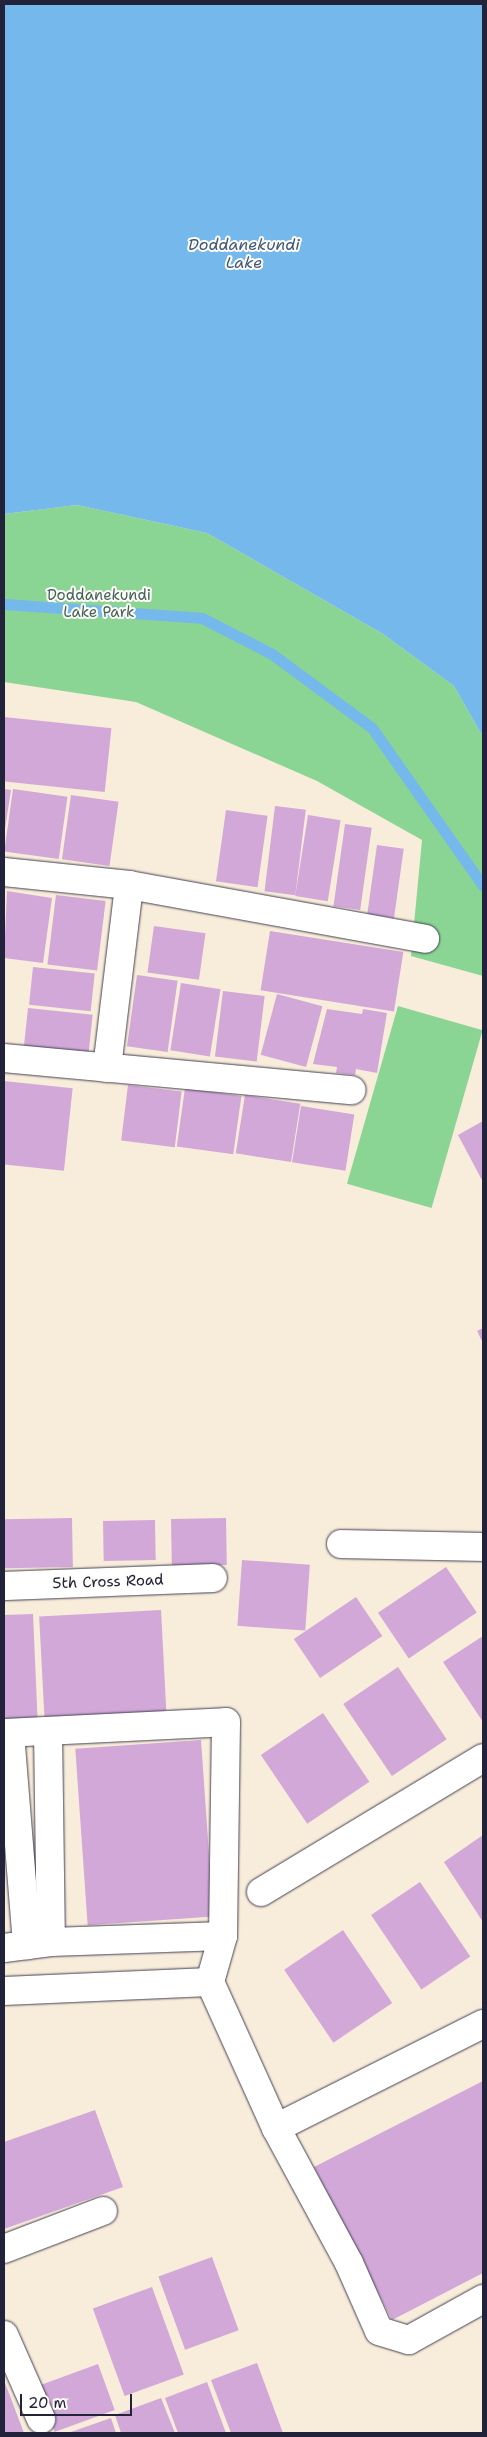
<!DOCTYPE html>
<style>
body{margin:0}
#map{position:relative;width:487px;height:2437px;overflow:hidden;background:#f8ecda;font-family:"Shantell Sans",sans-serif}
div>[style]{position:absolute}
.green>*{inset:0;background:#8ad593;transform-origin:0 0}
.water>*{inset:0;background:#75b8eb}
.stream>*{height:11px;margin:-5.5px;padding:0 5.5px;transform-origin:5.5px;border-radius:5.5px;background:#75b8eb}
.building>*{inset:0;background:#d2a8d8;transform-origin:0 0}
.roads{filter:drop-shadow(0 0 1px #424053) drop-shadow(0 0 1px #424053)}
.street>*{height:28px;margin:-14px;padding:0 14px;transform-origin:14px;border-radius:14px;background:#fff}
span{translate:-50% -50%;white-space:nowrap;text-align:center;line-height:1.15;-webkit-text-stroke:4px #fdfcf7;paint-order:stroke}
.park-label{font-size:15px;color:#46615a}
.street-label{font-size:15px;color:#22223b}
.water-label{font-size:16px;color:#3f5679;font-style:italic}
.frame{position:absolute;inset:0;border:5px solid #22223b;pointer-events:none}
.scale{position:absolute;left:20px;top:2394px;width:112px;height:22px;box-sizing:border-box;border:2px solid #22223b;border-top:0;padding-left:6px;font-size:15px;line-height:18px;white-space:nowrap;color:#22223b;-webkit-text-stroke:4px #fdfcf7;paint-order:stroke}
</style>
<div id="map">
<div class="green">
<div style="clip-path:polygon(77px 505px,207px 533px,383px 634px,454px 686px,483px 737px,483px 976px,411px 956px,422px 840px,317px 781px,136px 702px,4px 682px,4px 514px)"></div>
<div style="left:398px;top:1006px;width:88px;height:185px;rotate:16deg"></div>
</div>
<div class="water">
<div style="clip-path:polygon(4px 4px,483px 4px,483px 737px,454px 686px,383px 634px,207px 533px,77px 505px,4px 514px)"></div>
</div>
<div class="stream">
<div style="left:4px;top:604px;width:198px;rotate:4deg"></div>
<div style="left:202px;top:618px;width:79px;rotate:27.2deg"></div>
<div style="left:272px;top:654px;width:124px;rotate:36.5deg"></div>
<div style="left:372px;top:728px;width:193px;rotate:54.9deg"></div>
</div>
<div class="building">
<div style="left:4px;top:717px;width:108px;height:64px;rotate:6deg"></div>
<div style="clip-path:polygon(4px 789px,11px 790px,5px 829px,4px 829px)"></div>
<div style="left:13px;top:789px;width:55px;height:63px;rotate:8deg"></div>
<div style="left:71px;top:795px;width:48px;height:65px;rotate:8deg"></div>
<div style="left:275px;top:806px;width:31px;height:86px;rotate:7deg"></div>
<div style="left:226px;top:810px;width:42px;height:72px;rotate:8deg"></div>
<div style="left:308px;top:815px;width:33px;height:82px;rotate:9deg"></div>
<div style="left:345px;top:824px;width:27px;height:83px;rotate:8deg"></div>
<div style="left:377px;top:845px;width:27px;height:70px;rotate:8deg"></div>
<div style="clip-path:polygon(7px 891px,52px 898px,43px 963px,4px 958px)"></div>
<div style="left:56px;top:895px;width:50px;height:70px;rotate:7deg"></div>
<div style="left:154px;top:926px;width:52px;height:47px;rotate:8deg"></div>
<div style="left:270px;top:931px;width:135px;height:60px;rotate:9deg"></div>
<div style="left:33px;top:967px;width:62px;height:38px;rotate:6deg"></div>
<div style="left:137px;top:975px;width:41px;height:72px;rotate:8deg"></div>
<div style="left:181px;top:983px;width:40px;height:68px;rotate:9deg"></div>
<div style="left:223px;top:991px;width:42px;height:66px;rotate:7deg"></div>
<div style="left:277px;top:994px;width:47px;height:63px;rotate:15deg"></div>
<div style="left:28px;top:1008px;width:65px;height:41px;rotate:6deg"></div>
<div style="clip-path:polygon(327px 1009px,362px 1014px,363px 1009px,387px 1013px,377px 1073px,356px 1069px,355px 1075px,336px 1073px,337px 1067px,313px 1064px)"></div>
<div style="left:4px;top:1081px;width:69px;height:83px;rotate:6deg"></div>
<div style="left:128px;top:1085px;width:54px;height:56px;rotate:7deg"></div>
<div style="left:185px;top:1088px;width:57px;height:59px;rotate:8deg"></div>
<div style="left:245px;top:1095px;width:56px;height:59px;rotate:9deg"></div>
<div style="left:301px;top:1106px;width:54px;height:57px;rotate:9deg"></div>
<div style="clip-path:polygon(483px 1121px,483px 1182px,458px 1135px)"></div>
<div style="clip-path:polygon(483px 1328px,483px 1343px,477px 1331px)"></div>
<div style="left:72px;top:1518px;width:49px;height:68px;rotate:89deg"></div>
<div style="left:226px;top:1518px;width:47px;height:55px;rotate:89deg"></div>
<div style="left:155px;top:1520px;width:40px;height:52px;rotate:89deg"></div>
<div style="left:242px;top:1560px;width:68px;height:66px;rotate:4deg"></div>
<div style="left:446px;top:1567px;width:55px;height:82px;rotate:56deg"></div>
<div style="left:356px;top:1597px;width:47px;height:75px;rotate:56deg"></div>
<div style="left:161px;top:1610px;width:112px;height:122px;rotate:87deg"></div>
<div style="clip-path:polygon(33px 1614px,38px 1729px,4px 1730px,4px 1615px)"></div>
<div style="clip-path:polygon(483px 1636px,483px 1722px,443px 1662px)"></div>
<div style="left:398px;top:1667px;width:87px;height:66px;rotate:56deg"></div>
<div style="left:323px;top:1713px;width:83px;height:75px;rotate:56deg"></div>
<div style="left:201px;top:1740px;width:177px;height:126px;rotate:86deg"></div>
<div style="clip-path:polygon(483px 1835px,483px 1922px,444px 1862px)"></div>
<div style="left:420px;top:1882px;width:90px;height:59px;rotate:56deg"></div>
<div style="left:343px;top:1930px;width:88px;height:71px;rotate:56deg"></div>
<div style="clip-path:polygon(483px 2081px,483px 2273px,392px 2320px,314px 2167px)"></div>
<div style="clip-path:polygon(95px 2110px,123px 2187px,4px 2229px,4px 2142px)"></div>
<div style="left:212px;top:2257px;width:78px;height:57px;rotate:70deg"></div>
<div style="left:152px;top:2287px;width:93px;height:63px;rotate:70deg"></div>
<div style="clip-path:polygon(257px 2363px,283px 2433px,231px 2433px,211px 2380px)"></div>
<div style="left:98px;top:2364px;width:49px;height:64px;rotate:70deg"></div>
<div style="clip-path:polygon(4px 2380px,24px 2433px,4px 2433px)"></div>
<div style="clip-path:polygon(207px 2382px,226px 2433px,178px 2433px,165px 2398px)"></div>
<div style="clip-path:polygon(161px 2398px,175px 2433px,121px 2433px,115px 2415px)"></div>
<div style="clip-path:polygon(111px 2418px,116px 2433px,68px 2433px)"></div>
</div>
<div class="roads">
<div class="street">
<div style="left:4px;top:872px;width:126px;rotate:5.9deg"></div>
<div style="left:129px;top:885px;width:301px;rotate:10.3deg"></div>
<div style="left:4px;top:1058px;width:349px;rotate:5.3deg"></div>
<div style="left:107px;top:1068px;width:184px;rotate:-83.1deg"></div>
<div style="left:341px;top:1544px;width:142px;rotate:1.2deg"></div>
<div style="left:4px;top:1586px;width:209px;rotate:-2.2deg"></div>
<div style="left:48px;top:1731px;width:211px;rotate:89.2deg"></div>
<div style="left:4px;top:1733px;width:222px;rotate:-2.8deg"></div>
<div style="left:226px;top:1722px;width:214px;rotate:90.8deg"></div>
<div style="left:223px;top:1936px;width:48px;rotate:105.8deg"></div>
<div style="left:210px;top:1982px;width:160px;rotate:65.7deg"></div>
<div style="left:276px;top:2128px;width:153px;rotate:61.6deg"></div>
<div style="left:349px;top:2263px;width:74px;rotate:66.2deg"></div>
<div style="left:379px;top:2331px;width:31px;rotate:17deg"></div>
<div style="left:409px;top:2340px;width:85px;rotate:-29deg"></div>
<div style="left:10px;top:1733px;width:213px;rotate:85.4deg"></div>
<div style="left:261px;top:1892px;width:259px;rotate:-31.1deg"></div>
<div style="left:4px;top:1948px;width:47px;rotate:-7.3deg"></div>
<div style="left:51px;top:1942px;width:172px;rotate:-2deg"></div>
<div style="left:4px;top:1991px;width:206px;rotate:-2.5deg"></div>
<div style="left:276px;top:2128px;width:232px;rotate:-26.7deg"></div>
<div style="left:4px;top:2249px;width:106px;rotate:-21deg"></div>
<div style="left:4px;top:2335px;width:92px;rotate:66.2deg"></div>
</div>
</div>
<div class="park-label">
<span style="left:99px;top:604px">Doddanekundi<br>Lake Park</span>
</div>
<div class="street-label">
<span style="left:108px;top:1582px;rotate:-2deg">5th Cross Road</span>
</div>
<div class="water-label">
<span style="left:244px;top:254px">Doddanekundi<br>Lake</span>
</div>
<div class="frame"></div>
<div class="scale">20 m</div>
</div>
